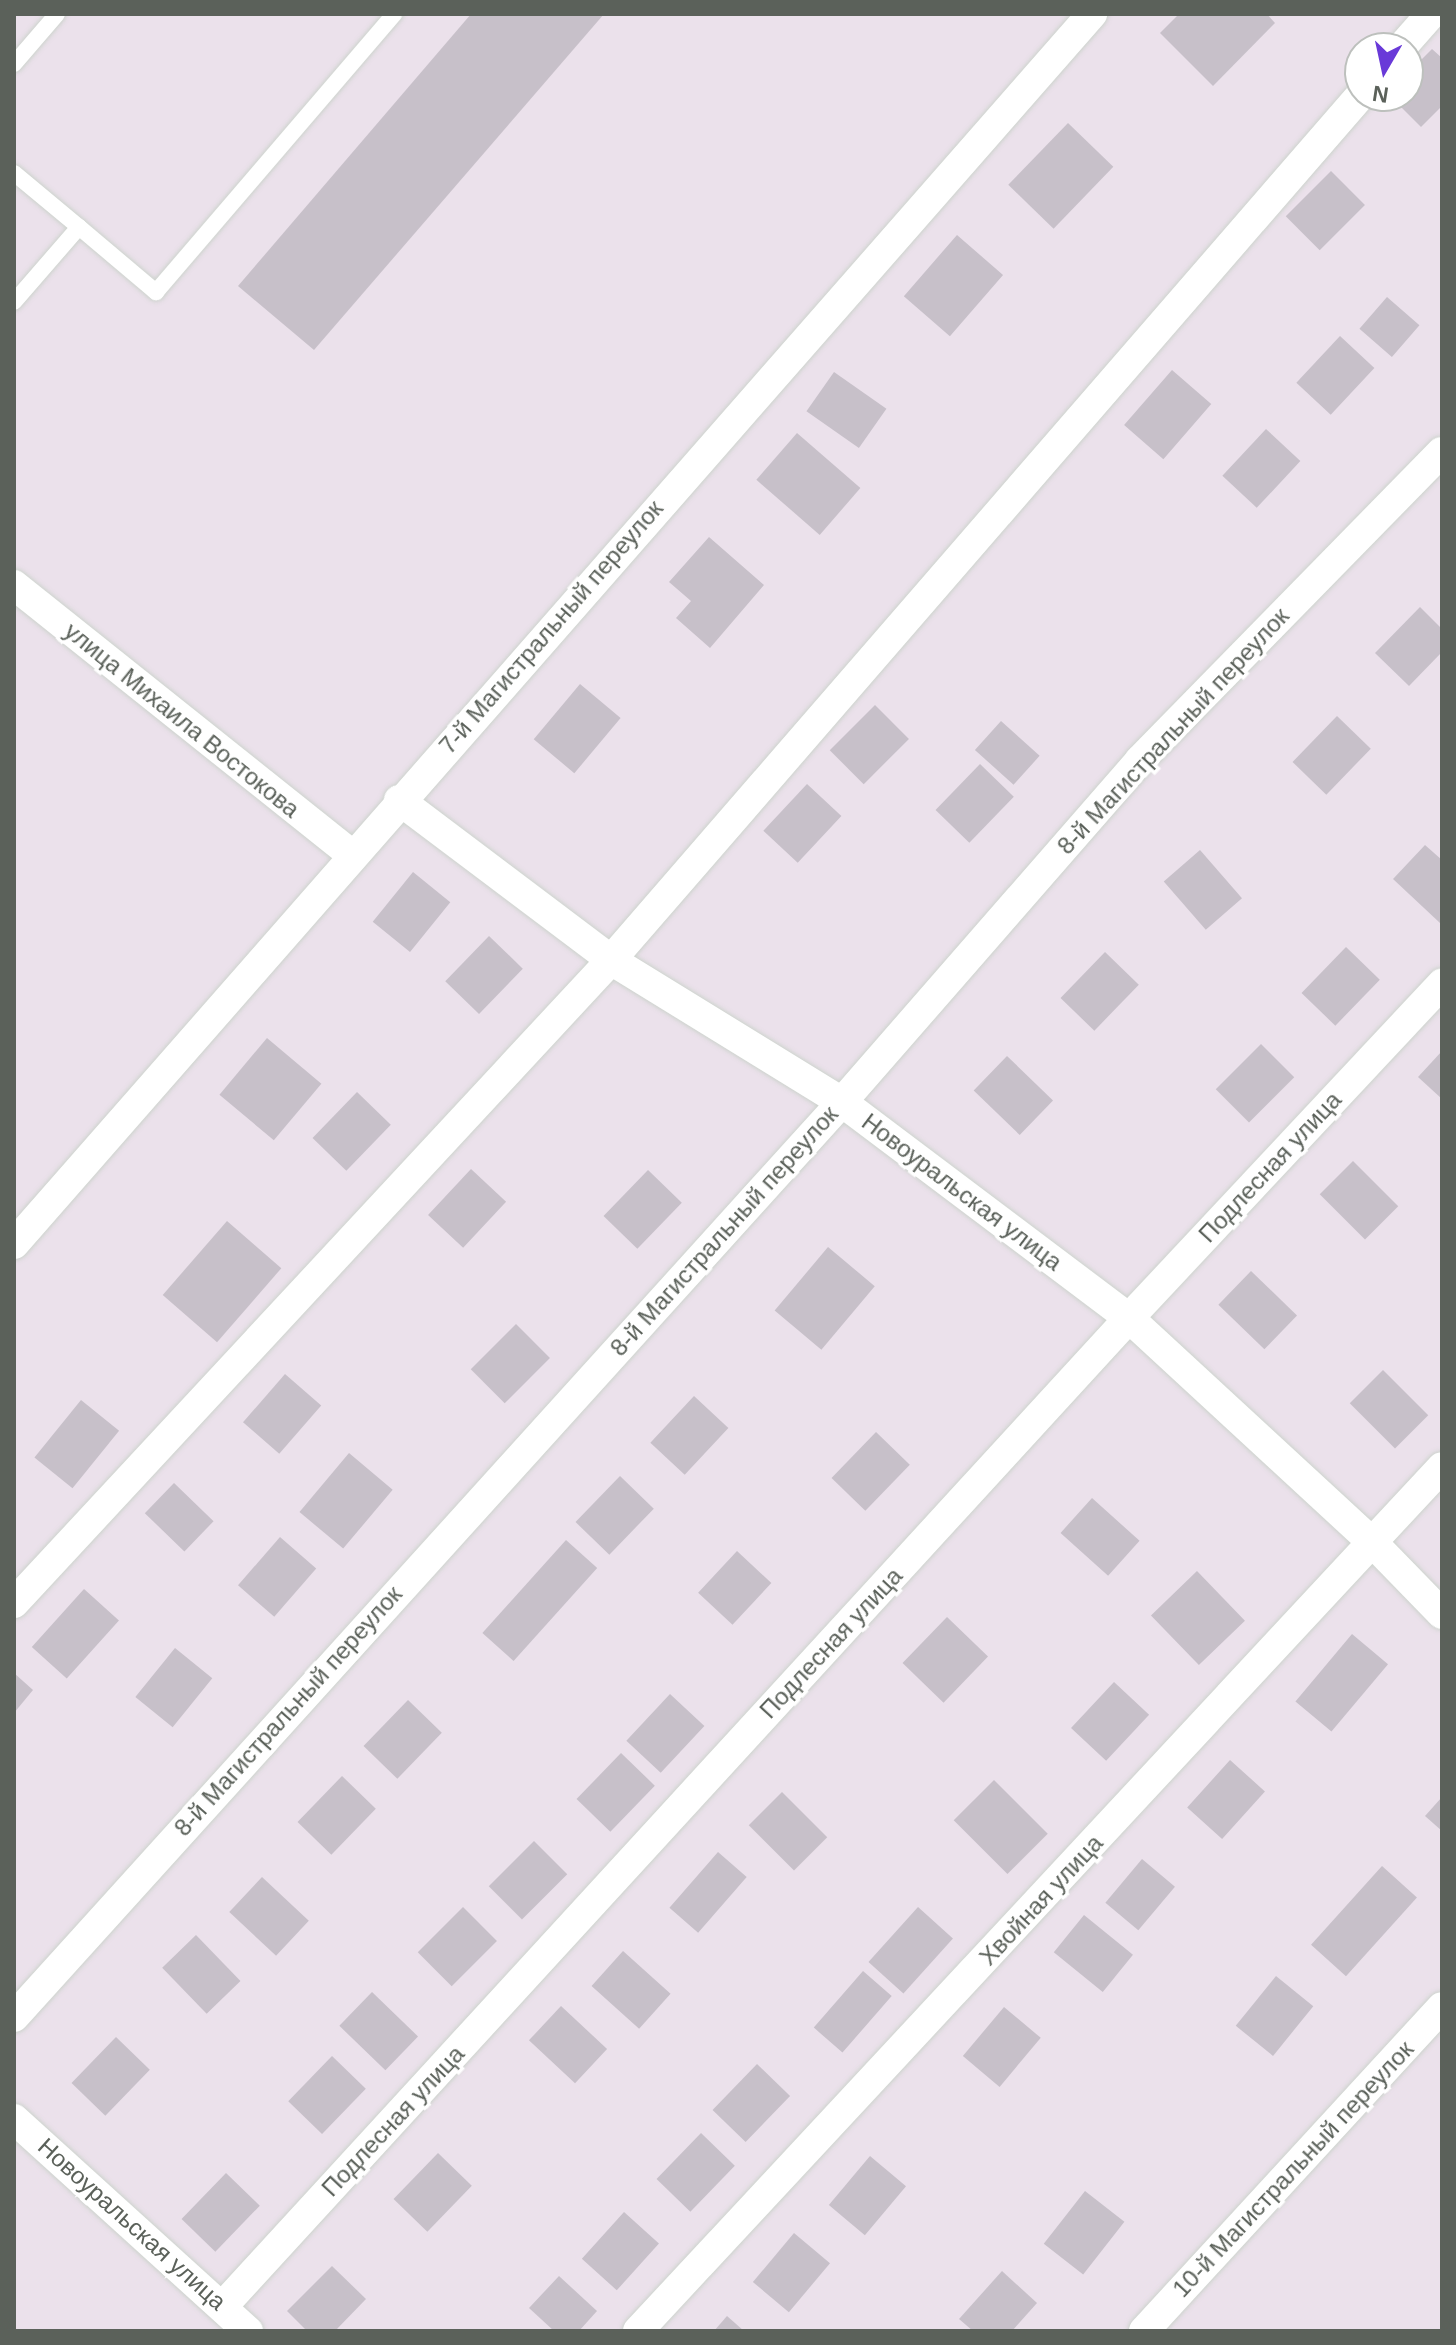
<!DOCTYPE html>
<meta charset="utf-8">
<style>
body{margin:0}
#map{position:relative;width:1456px;height:2345px;overflow:hidden;background:#ebe1eb;font-family:Helvetica,sans-serif}
div>[style]{position:absolute}
.building>*{inset:0;background:#c7c0c9;transform-origin:0 0}
.roads{filter:drop-shadow(0 0 2px #cdd3cd) drop-shadow(0 0 2px #cdd3cd)}
.lane>*{height:16px;margin:-8px;padding:0 8px;transform-origin:8px;border-radius:8px;background:#fff}
.street>*{height:30px;margin:-15px;padding:0 15px;transform-origin:15px;border-radius:15px;background:#fff}
span{translate:-50% -50%;white-space:nowrap;text-align:center;line-height:1.15;-webkit-text-stroke:7px #fff;paint-order:stroke}
.street-label{font-size:24px;color:#5b615a}
.frame{position:absolute;inset:0;border:16px solid #5b615a;pointer-events:none}
.north{position:absolute;left:1344px;top:32px;width:80px;height:80px;box-sizing:border-box;background:#fff;border:2px solid #bdc0bd;border-radius:50%;rotate:189deg;font-size:22px;font-weight:700;line-height:32px;text-align:center;color:#5b615a}
.north::after{content:'';display:block;margin:auto;width:28px;height:36px;background:#693ad8;clip-path:polygon(50% 0,100% 100%,50% 72%,0 100%)}
</style>
<div id="map">
<div class="building">
<div style="clip-path:polygon(471px 14px,604px 14px,314px 350px,238px 286px)"></div>
<div style="clip-path:polygon(1179px 14px,1267px 14px,1275px 23px,1213px 86px,1160px 33px)"></div>
<div style="clip-path:polygon(1432px 49px,1442px 58px,1442px 106px,1421px 127px,1390px 96px,1408px 96px,1408px 73px)"></div>
<div style="left:1068px;top:123px;width:63px;height:86px;rotate:44deg"></div>
<div style="left:1331px;top:171px;width:48px;height:64px;rotate:45deg"></div>
<div style="left:957px;top:235px;width:61px;height:81px;rotate:41deg"></div>
<div style="left:1387px;top:297px;width:43px;height:42px;rotate:41deg"></div>
<div style="left:1340px;top:336px;width:47px;height:64px;rotate:43deg"></div>
<div style="left:1172px;top:370px;width:52px;height:73px;rotate:41deg"></div>
<div style="left:834px;top:372px;width:64px;height:48px;rotate:35deg"></div>
<div style="left:1266px;top:429px;width:47px;height:64px;rotate:43deg"></div>
<div style="left:797px;top:433px;width:84px;height:62px;rotate:41deg"></div>
<div style="clip-path:polygon(709px 537px,764px 585px,710px 648px,676px 618px,691px 601px,669px 582px)"></div>
<div style="clip-path:polygon(1420px 607px,1442px 629px,1442px 652px,1409px 686px,1375px 653px)"></div>
<div style="left:580px;top:684px;width:53px;height:72px;rotate:40deg"></div>
<div style="left:875px;top:705px;width:48px;height:64px;rotate:45deg"></div>
<div style="left:1337px;top:716px;width:47px;height:64px;rotate:44deg"></div>
<div style="left:1001px;top:721px;width:52px;height:39px;rotate:42deg"></div>
<div style="left:980px;top:764px;width:47px;height:64px;rotate:44deg"></div>
<div style="left:807px;top:784px;width:47px;height:64px;rotate:43deg"></div>
<div style="clip-path:polygon(1425px 845px,1442px 860px,1440px 923px,1393px 879px)"></div>
<div style="left:1200px;top:850px;width:64px;height:48px;rotate:49deg"></div>
<div style="left:413px;top:872px;width:48px;height:64px;rotate:39deg"></div>
<div style="left:489px;top:936px;width:47px;height:63px;rotate:44deg"></div>
<div style="left:1346px;top:947px;width:47px;height:64px;rotate:44deg"></div>
<div style="left:1105px;top:952px;width:47px;height:64px;rotate:44deg"></div>
<div style="left:267px;top:1038px;width:71px;height:74px;rotate:40deg"></div>
<div style="left:1261px;top:1044px;width:47px;height:64px;rotate:45deg"></div>
<div style="clip-path:polygon(1442px 1051px,1442px 1099px,1418px 1077px)"></div>
<div style="left:1007px;top:1056px;width:64px;height:48px;rotate:44deg"></div>
<div style="left:357px;top:1092px;width:47px;height:64px;rotate:44deg"></div>
<div style="left:1353px;top:1161px;width:64px;height:47px;rotate:45deg"></div>
<div style="left:471px;top:1169px;width:48px;height:63px;rotate:43deg"></div>
<div style="left:648px;top:1170px;width:47px;height:64px;rotate:44deg"></div>
<div style="left:227px;top:1221px;width:72px;height:98px;rotate:41deg"></div>
<div style="left:828px;top:1247px;width:61px;height:83px;rotate:40deg"></div>
<div style="left:1251px;top:1271px;width:64px;height:47px;rotate:44deg"></div>
<div style="left:516px;top:1324px;width:48px;height:64px;rotate:45deg"></div>
<div style="left:1383px;top:1370px;width:64px;height:47px;rotate:45deg"></div>
<div style="left:285px;top:1374px;width:48px;height:64px;rotate:41deg"></div>
<div style="left:694px;top:1396px;width:47px;height:64px;rotate:43deg"></div>
<div style="left:81px;top:1400px;width:49px;height:74px;rotate:39deg"></div>
<div style="left:876px;top:1432px;width:47px;height:64px;rotate:44deg"></div>
<div style="left:349px;top:1453px;width:57px;height:77px;rotate:40deg"></div>
<div style="left:620px;top:1476px;width:47px;height:64px;rotate:44deg"></div>
<div style="left:174px;top:1483px;width:55px;height:42px;rotate:44deg"></div>
<div style="left:1092px;top:1498px;width:64px;height:47px;rotate:42deg"></div>
<div style="left:280px;top:1537px;width:48px;height:64px;rotate:41deg"></div>
<div style="left:566px;top:1540px;width:42px;height:125px;rotate:42deg"></div>
<div style="left:737px;top:1551px;width:47px;height:57px;rotate:43deg"></div>
<div style="left:1197px;top:1571px;width:69px;height:64px;rotate:46deg"></div>
<div style="left:84px;top:1589px;width:47px;height:78px;rotate:42deg"></div>
<div style="left:947px;top:1617px;width:57px;height:64px;rotate:44deg"></div>
<div style="left:1352px;top:1634px;width:47px;height:88px;rotate:40deg"></div>
<div style="left:175px;top:1648px;width:48px;height:63px;rotate:39deg"></div>
<div style="clip-path:polygon(14px 1673px,33px 1690px,14px 1713px)"></div>
<div style="left:1114px;top:1682px;width:48px;height:63px;rotate:43deg"></div>
<div style="left:670px;top:1694px;width:47px;height:64px;rotate:43deg"></div>
<div style="left:408px;top:1700px;width:47px;height:64px;rotate:44deg"></div>
<div style="left:621px;top:1753px;width:47px;height:64px;rotate:44deg"></div>
<div style="left:1230px;top:1760px;width:47px;height:64px;rotate:42deg"></div>
<div style="left:342px;top:1776px;width:47px;height:64px;rotate:44deg"></div>
<div style="left:994px;top:1780px;width:76px;height:57px;rotate:45deg"></div>
<div style="left:782px;top:1792px;width:64px;height:47px;rotate:45deg"></div>
<div style="clip-path:polygon(1442px 1797px,1442px 1831px,1425px 1816px)"></div>
<div style="left:534px;top:1841px;width:47px;height:64px;rotate:45deg"></div>
<div style="left:718px;top:1852px;width:38px;height:74px;rotate:41deg"></div>
<div style="left:1142px;top:1859px;width:43px;height:57px;rotate:40deg"></div>
<div style="left:1382px;top:1866px;width:47px;height:106px;rotate:42deg"></div>
<div style="left:262px;top:1877px;width:64px;height:48px;rotate:43deg"></div>
<div style="left:463px;top:1907px;width:48px;height:64px;rotate:45deg"></div>
<div style="left:918px;top:1907px;width:47px;height:74px;rotate:42deg"></div>
<div style="left:1084px;top:1915px;width:63px;height:48px;rotate:39deg"></div>
<div style="left:196px;top:1935px;width:64px;height:47px;rotate:46deg"></div>
<div style="left:623px;top:1951px;width:64px;height:47px;rotate:42deg"></div>
<div style="left:863px;top:1971px;width:38px;height:75px;rotate:41deg"></div>
<div style="left:1276px;top:1976px;width:48px;height:64px;rotate:39deg"></div>
<div style="left:372px;top:1992px;width:64px;height:47px;rotate:44deg"></div>
<div style="left:561px;top:2006px;width:63px;height:47px;rotate:43deg"></div>
<div style="left:1004px;top:2007px;width:48px;height:64px;rotate:40deg"></div>
<div style="left:116px;top:2037px;width:47px;height:64px;rotate:44deg"></div>
<div style="left:332px;top:2056px;width:47px;height:63px;rotate:44deg"></div>
<div style="left:757px;top:2064px;width:46px;height:64px;rotate:44deg"></div>
<div style="left:701px;top:2133px;width:47px;height:64px;rotate:44deg"></div>
<div style="left:438px;top:2153px;width:47px;height:64px;rotate:44deg"></div>
<div style="left:870px;top:2156px;width:47px;height:64px;rotate:40deg"></div>
<div style="left:226px;top:2173px;width:47px;height:64px;rotate:44deg"></div>
<div style="left:1085px;top:2191px;width:50px;height:67px;rotate:38deg"></div>
<div style="left:624px;top:2212px;width:47px;height:63px;rotate:42deg"></div>
<div style="left:794px;top:2233px;width:47px;height:64px;rotate:40deg"></div>
<div style="clip-path:polygon(332px 2266px,366px 2299px,335px 2331px,307px 2331px,287px 2311px)"></div>
<div style="clip-path:polygon(1002px 2271px,1037px 2303px,1012px 2331px,973px 2331px,959px 2319px)"></div>
<div style="clip-path:polygon(559px 2276px,597px 2311px,579px 2331px,554px 2331px,529px 2308px)"></div>
<div style="clip-path:polygon(727px 2316px,744px 2331px,714px 2331px)"></div>
</div>
<div class="roads">
<div class="lane">
<div style="left:14px;top:64px;width:66px;rotate:-49.3deg"></div>
<div style="left:14px;top:173px;width:85px;rotate:39.7deg"></div>
<div style="left:79px;top:227px;width:99px;rotate:130.9deg"></div>
<div style="left:79px;top:227px;width:101px;rotate:40.2deg"></div>
<div style="left:156px;top:292px;width:366px;rotate:-49.4deg"></div>
</div>
<div class="street">
<div style="left:1401px;top:48px;width:45px;rotate:-48.6deg"></div>
<div style="left:14px;top:585px;width:431px;rotate:38.6deg"></div>
<div style="left:399px;top:800px;width:266px;rotate:37deg"></div>
<div style="left:611px;top:960px;width:271px;rotate:31.6deg"></div>
<div style="left:842px;top:1102px;width:359px;rotate:37deg"></div>
<div style="left:1129px;top:1318px;width:332px;rotate:42.7deg"></div>
<div style="left:1373px;top:1543px;width:99px;rotate:45.8deg"></div>
<div style="left:14px;top:1244px;width:1636px;rotate:-48.77deg"></div>
<div style="left:14px;top:1603px;width:877px;rotate:-47.12deg"></div>
<div style="left:611px;top:960px;width:1143px;rotate:-49.08deg"></div>
<div style="left:14px;top:2017px;width:1234px;rotate:-47.86deg"></div>
<div style="left:842px;top:1102px;width:454px;rotate:-48.9deg"></div>
<div style="left:1140px;top:760px;width:431px;rotate:-45.6deg"></div>
<div style="left:14px;top:2119px;width:316px;rotate:42.2deg"></div>
<div style="left:223px;top:2306px;width:1341px;rotate:-47.48deg"></div>
<div style="left:1129px;top:1318px;width:458px;rotate:-46.9deg"></div>
<div style="left:638px;top:2331px;width:1180px;rotate:-47.06deg"></div>
<div style="left:1144px;top:2331px;width:440px;rotate:-47.4deg"></div>
</div>
</div>
<div class="street-label">
<span style="left:551px;top:627px;rotate:-49deg">7-й Магистральный переулок</span>
<span style="left:182px;top:720px;rotate:39deg">улица Михаила Востокова</span>
<span style="left:1173px;top:731px;rotate:-47deg">8-й Магистральный переулок</span>
<span style="left:1270px;top:1167px;rotate:-47deg">Подлесная улица</span>
<span style="left:962px;top:1192px;rotate:37deg">Новоуральская улица</span>
<span style="left:724px;top:1231px;rotate:-48deg">8-й Магистральный переулок</span>
<span style="left:831px;top:1643px;rotate:-47deg">Подлесная улица</span>
<span style="left:288px;top:1711px;rotate:-48deg">8-й Магистральный переулок</span>
<span style="left:1041px;top:1900px;rotate:-47deg">Хвойная улица</span>
<span style="left:393px;top:2121px;rotate:-47deg">Подлесная улица</span>
<span style="left:1293px;top:2169px;rotate:-47deg">10-й Магистральный переулок</span>
<span style="left:132px;top:2224px;rotate:42deg">Новоуральская улица</span>
</div>
<div class="frame"></div>
<div class="north">N</div>
</div>
